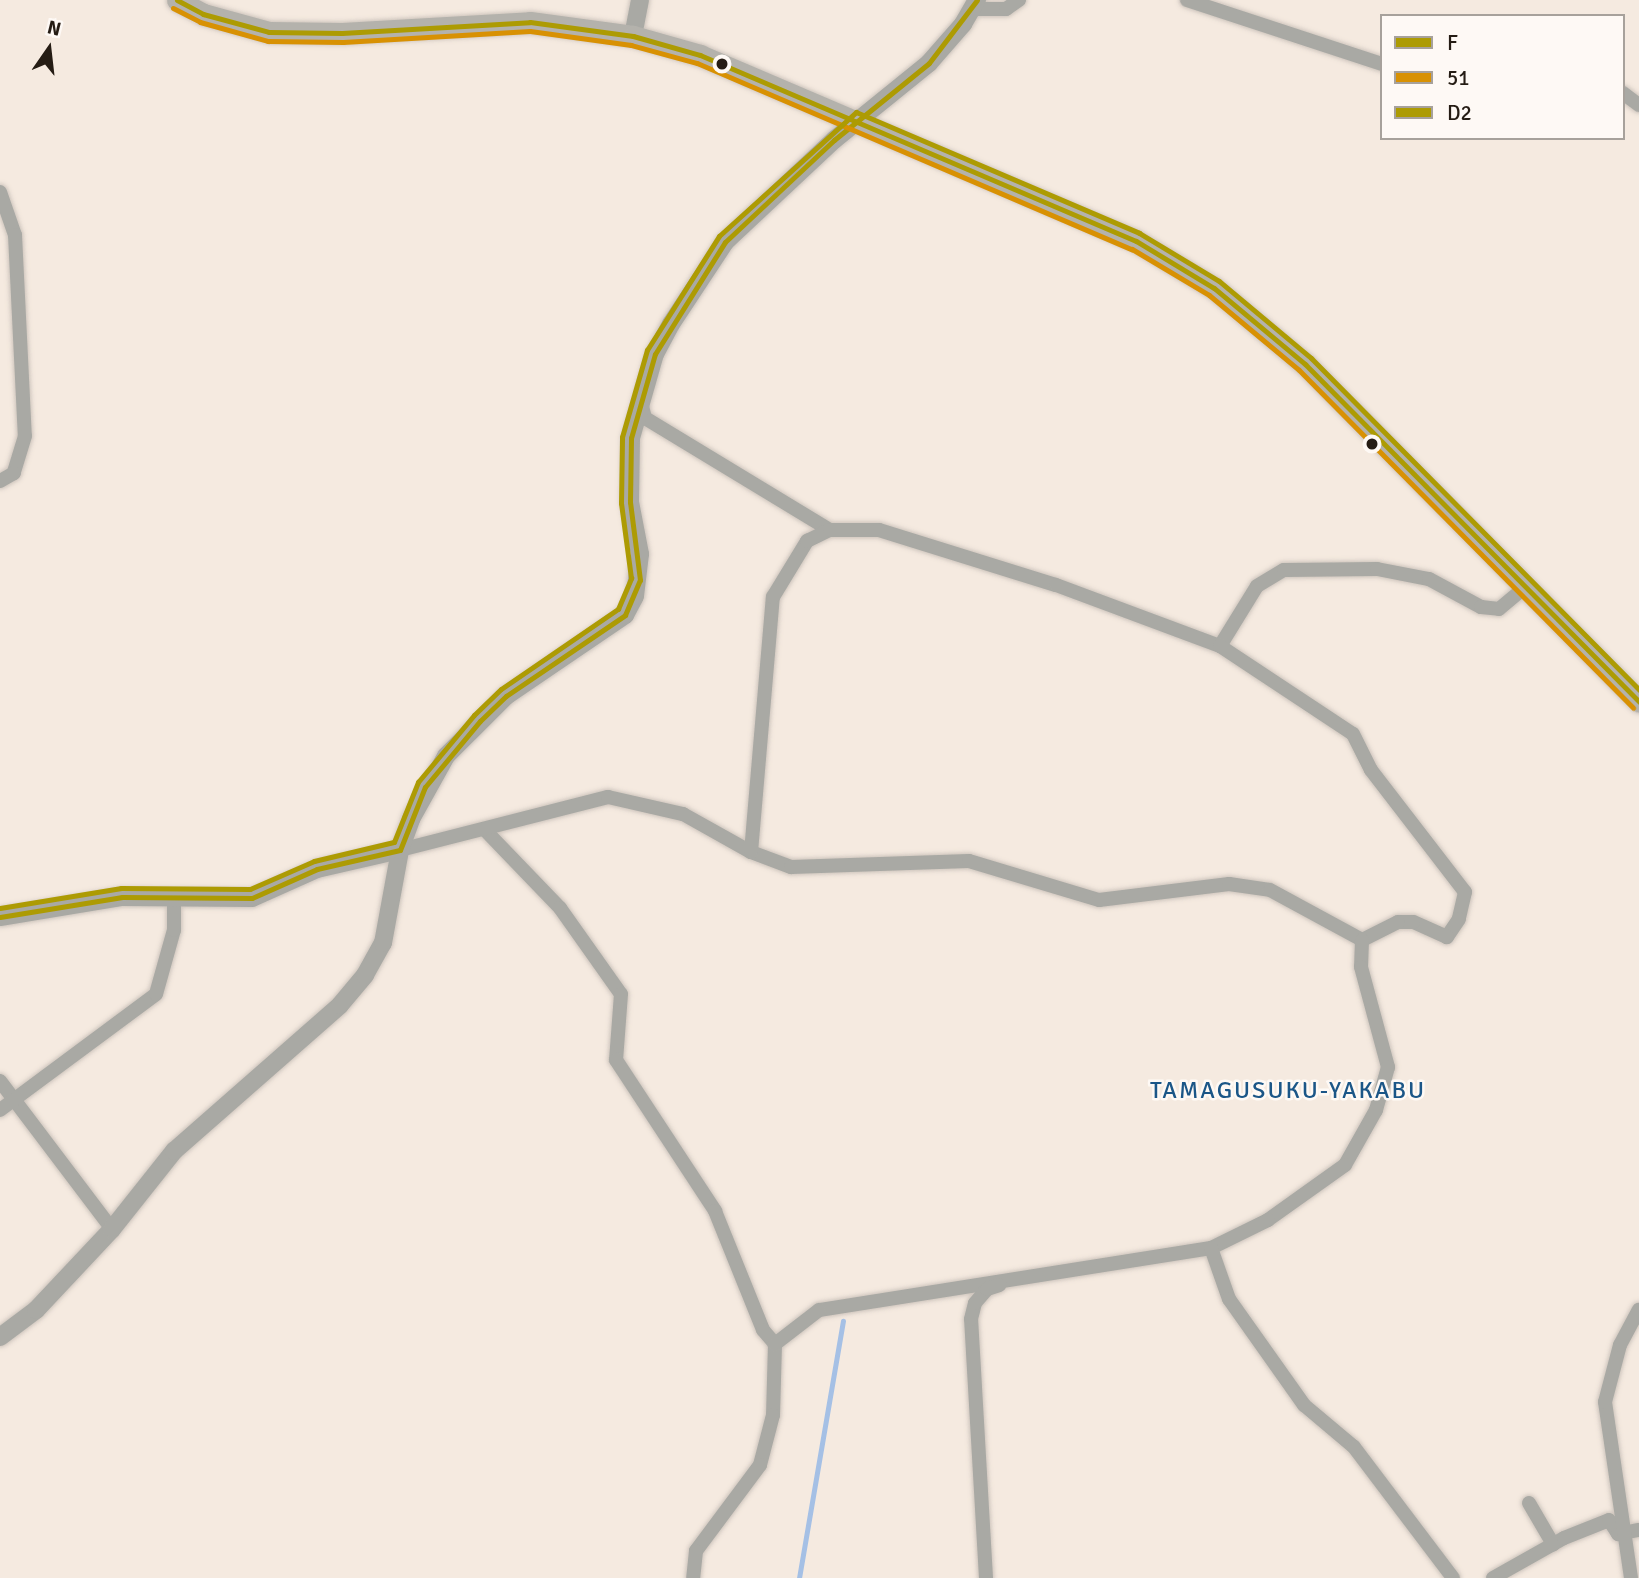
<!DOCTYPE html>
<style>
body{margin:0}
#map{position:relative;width:1639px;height:1578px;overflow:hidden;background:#f5eae0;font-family:Signika,sans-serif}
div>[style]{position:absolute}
.stream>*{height:5px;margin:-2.5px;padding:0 2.5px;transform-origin:2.5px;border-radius:2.5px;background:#a5c0e5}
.roads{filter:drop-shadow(0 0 2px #cec5bd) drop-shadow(0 0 2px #cec5bd)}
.minor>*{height:14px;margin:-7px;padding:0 7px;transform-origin:7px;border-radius:7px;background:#a9a9a4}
.tertiary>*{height:18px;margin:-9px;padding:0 9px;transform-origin:9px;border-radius:9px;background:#a9a9a4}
.secondary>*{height:21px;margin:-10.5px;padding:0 10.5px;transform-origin:10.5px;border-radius:10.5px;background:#b4b2ac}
.bus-1>*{height:5px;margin:-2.5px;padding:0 2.5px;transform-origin:2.5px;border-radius:2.5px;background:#ad9b03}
.bus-2>*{height:5px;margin:-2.5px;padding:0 2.5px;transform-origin:2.5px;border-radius:2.5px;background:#d89103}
.bus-3>*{height:5px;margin:-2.5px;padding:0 2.5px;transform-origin:2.5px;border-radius:2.5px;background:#ad9b03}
.dots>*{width:19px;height:19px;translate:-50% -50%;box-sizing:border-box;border:4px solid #fef9f5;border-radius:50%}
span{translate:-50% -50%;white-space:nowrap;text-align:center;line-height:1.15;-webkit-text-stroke:5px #fef9f5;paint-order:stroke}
.quarter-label{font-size:24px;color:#1b5687;letter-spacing:2px}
.legend{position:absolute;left:1380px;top:14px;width:245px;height:126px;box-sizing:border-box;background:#fef9f5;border:2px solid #a7a19b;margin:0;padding:9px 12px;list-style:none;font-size:21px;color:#251c14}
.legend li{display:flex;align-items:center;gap:14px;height:35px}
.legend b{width:35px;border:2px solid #a7a19b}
.north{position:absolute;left:14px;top:14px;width:70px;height:70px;-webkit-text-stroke:5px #fef9f5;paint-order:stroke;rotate:14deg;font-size:19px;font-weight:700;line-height:28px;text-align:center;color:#251c14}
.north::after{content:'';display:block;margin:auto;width:24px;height:32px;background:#251c14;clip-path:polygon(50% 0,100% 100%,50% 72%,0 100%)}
</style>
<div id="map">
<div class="stream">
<div style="left:799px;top:1578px;width:261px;rotate:-80.3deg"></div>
</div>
<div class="roads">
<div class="minor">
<div style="left:1187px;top:0;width:205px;rotate:18.2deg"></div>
<div style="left:973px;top:9px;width:33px"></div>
<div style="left:1006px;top:9px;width:16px;rotate:-35deg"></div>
<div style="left:1623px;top:93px;width:20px;rotate:37deg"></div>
<div style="left:0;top:192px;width:46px;rotate:70.8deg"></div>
<div style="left:15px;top:235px;width:201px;rotate:87.2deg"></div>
<div style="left:25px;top:436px;width:39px;rotate:107deg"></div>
<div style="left:14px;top:473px;width:16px;rotate:150deg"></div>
<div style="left:641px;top:402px;width:16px;rotate:76deg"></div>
<div style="left:645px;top:418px;width:216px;rotate:31.2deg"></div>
<div style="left:1220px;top:646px;width:70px;rotate:-58.3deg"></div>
<div style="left:1257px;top:586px;width:31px;rotate:-31deg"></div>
<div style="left:1284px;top:570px;width:93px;rotate:-0.6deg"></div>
<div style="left:1377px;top:569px;width:53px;rotate:10.9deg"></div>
<div style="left:1429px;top:579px;width:59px;rotate:28.3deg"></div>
<div style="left:1481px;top:607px;width:18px;rotate:6deg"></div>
<div style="left:1499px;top:609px;width:35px;rotate:-40deg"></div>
<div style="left:484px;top:829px;width:110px;rotate:46.1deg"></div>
<div style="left:560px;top:908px;width:105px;rotate:54.7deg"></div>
<div style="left:621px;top:994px;width:66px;rotate:94.3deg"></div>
<div style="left:616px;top:1060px;width:181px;rotate:56.7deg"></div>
<div style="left:715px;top:1211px;width:128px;rotate:68deg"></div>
<div style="left:763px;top:1330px;width:18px;rotate:49deg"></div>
<div style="left:775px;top:1344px;width:71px;rotate:91.6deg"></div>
<div style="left:773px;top:1415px;width:52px;rotate:104.6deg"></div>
<div style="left:760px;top:1465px;width:107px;rotate:126.7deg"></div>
<div style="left:696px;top:1551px;width:27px;rotate:96deg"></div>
<div style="left:400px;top:850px;width:215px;rotate:-14.3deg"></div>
<div style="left:608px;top:797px;width:77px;rotate:12.8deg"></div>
<div style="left:683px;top:814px;width:78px;rotate:29.2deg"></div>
<div style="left:751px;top:852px;width:43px;rotate:20.6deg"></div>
<div style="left:791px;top:867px;width:178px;rotate:-1.9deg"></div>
<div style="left:969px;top:861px;width:136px;rotate:16.7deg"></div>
<div style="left:1099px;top:900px;width:131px;rotate:-7deg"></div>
<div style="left:1229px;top:884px;width:41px;rotate:8.3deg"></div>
<div style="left:1270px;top:890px;width:105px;rotate:28.5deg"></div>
<div style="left:751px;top:852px;width:256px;rotate:-85.1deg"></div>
<div style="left:773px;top:597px;width:66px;rotate:-58.7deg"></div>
<div style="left:807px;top:541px;width:25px;rotate:-26deg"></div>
<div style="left:830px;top:530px;width:49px"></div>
<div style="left:879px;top:530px;width:185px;rotate:17.3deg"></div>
<div style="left:1056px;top:585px;width:175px;rotate:20.4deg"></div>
<div style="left:1220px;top:646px;width:159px;rotate:33.5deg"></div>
<div style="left:1353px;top:734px;width:40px;rotate:63.4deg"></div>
<div style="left:1371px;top:770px;width:154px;rotate:52.4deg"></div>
<div style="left:1465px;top:892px;width:28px;rotate:103deg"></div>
<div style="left:1459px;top:919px;width:22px;rotate:124deg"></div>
<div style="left:1447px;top:937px;width:37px;rotate:-156deg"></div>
<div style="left:1413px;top:922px;width:15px;rotate:180deg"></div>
<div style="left:1398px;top:922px;width:40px;rotate:153.4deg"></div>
<div style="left:1362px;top:940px;width:27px;rotate:92deg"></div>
<div style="left:1361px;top:967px;width:104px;rotate:74.9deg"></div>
<div style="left:1388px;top:1067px;width:45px;rotate:105.6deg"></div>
<div style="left:1376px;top:1110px;width:63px;rotate:119.4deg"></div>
<div style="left:1345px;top:1165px;width:95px;rotate:144.5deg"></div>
<div style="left:1268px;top:1220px;width:64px;rotate:153.8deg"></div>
<div style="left:1211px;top:1248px;width:397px;rotate:171deg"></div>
<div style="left:819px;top:1310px;width:56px;rotate:142.3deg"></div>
<div style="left:0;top:1081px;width:186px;rotate:52.9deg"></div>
<div style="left:0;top:1110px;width:194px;rotate:-36.6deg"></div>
<div style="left:156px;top:994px;width:66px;rotate:-74.3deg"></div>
<div style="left:174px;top:930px;width:34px;rotate:-90deg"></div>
<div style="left:1211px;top:1248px;width:54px;rotate:70.6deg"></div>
<div style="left:1229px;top:1299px;width:130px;rotate:54.7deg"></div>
<div style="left:1304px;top:1405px;width:65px;rotate:40deg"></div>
<div style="left:1354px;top:1447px;width:164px;rotate:52.9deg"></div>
<div style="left:1529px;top:1503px;width:48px;rotate:59.7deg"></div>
<div style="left:986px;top:1578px;width:259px;rotate:-93.3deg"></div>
<div style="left:971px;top:1319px;width:16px;rotate:-76deg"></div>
<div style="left:975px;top:1303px;width:18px;rotate:-49deg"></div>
<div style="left:987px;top:1289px;width:13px;rotate:-18deg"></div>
<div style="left:1493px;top:1578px;width:81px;rotate:-29.4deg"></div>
<div style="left:1564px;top:1538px;width:48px;rotate:-21.8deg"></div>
<div style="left:1609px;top:1520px;width:17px;rotate:57deg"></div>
<div style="left:1618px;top:1534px;width:21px;rotate:-11deg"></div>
<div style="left:1631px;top:1578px;width:178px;rotate:-98.4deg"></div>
<div style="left:1605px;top:1402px;width:59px;rotate:-75.3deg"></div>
<div style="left:1620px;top:1345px;width:40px;rotate:-62deg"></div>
</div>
<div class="tertiary">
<div style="left:633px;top:36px;width:37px;rotate:-79deg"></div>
<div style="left:0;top:917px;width:124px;rotate:-9.3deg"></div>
<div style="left:122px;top:897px;width:130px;rotate:0.4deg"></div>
<div style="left:252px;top:898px;width:71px;rotate:-24deg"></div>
<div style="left:317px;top:869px;width:85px;rotate:-12.9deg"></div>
<div style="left:0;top:1337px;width:45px;rotate:-36.9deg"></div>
<div style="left:36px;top:1310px;width:111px;rotate:-46.8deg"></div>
<div style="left:112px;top:1229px;width:100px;rotate:-51.5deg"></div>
<div style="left:174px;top:1151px;width:221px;rotate:-41.3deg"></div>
<div style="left:340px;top:1005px;width:39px;rotate:-50deg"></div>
<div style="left:365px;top:975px;width:37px;rotate:-61deg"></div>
<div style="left:383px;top:943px;width:95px;rotate:-79.6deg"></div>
<div style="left:400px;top:850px;width:33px;rotate:-70deg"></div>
<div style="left:411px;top:819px;width:72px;rotate:-60.9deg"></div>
<div style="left:446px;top:756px;width:85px;rotate:-45deg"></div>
<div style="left:506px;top:696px;width:144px;rotate:-34.2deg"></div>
<div style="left:625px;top:615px;width:21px;rotate:-62deg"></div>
<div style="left:635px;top:596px;width:42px;rotate:-83.2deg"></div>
<div style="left:640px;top:554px;width:53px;rotate:-100.9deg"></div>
<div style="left:630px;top:502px;width:64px;rotate:-89.1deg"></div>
<div style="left:631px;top:438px;width:87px;rotate:-74.1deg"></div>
<div style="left:655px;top:354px;width:34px;rotate:-62deg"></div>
<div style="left:671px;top:324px;width:98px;rotate:-56.6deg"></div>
<div style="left:725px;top:242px;width:149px;rotate:-43.1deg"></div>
<div style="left:834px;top:140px;width:122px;rotate:-39deg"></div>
<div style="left:929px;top:63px;width:52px;rotate:-48.9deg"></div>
<div style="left:963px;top:24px;width:28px;rotate:-60deg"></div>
</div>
<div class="secondary">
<div style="left:177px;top:0;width:30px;rotate:28deg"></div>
<div style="left:203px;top:14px;width:68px;rotate:15.3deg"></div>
<div style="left:269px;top:32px;width:73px;rotate:0.8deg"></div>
<div style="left:342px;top:33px;width:188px;rotate:-3.3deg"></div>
<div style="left:530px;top:22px;width:104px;rotate:7.7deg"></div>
<div style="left:633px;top:36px;width:70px;rotate:15.8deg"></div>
<div style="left:700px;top:55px;width:474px;rotate:23.1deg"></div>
<div style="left:1136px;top:241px;width:91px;rotate:31.1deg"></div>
<div style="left:1214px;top:288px;width:119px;rotate:39.9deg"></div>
<div style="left:1305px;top:364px;width:475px;rotate:45.3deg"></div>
</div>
</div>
<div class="bus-1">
<div style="left:177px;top:0;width:30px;rotate:28deg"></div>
<div style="left:203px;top:14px;width:68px;rotate:15.3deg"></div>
<div style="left:269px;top:32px;width:73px;rotate:0.8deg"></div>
<div style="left:342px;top:33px;width:188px;rotate:-3.3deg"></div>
<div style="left:530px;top:22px;width:104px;rotate:7.7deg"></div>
<div style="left:633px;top:36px;width:70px;rotate:15.8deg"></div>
<div style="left:700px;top:55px;width:474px;rotate:23.1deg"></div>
<div style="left:1136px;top:241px;width:91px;rotate:31.1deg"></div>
<div style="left:1214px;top:288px;width:119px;rotate:39.9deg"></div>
<div style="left:1305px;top:364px;width:475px;rotate:45.3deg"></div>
<div style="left:400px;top:850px;width:68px;rotate:-68.4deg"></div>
<div style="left:425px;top:787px;width:86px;rotate:-50.2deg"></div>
<div style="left:480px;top:721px;width:36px;rotate:-44deg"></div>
<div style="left:506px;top:696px;width:144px;rotate:-34.2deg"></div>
<div style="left:625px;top:615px;width:38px;rotate:-67deg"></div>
<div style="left:640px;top:580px;width:79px;rotate:-97.3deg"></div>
<div style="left:630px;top:502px;width:64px;rotate:-89.1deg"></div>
<div style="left:631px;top:438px;width:87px;rotate:-74.1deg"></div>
<div style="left:655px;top:354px;width:132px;rotate:-58deg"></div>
<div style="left:725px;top:242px;width:149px;rotate:-43.1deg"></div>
<div style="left:834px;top:140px;width:122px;rotate:-39deg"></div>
<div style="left:929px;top:63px;width:79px;rotate:-52.7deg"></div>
<div style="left:0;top:917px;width:124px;rotate:-9.3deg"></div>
<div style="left:122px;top:897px;width:130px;rotate:0.4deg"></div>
<div style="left:252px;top:898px;width:71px;rotate:-24deg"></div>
<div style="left:317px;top:869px;width:85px;rotate:-12.9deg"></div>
</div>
<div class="bus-2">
<div style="left:173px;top:8px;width:30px;rotate:27deg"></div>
<div style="left:200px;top:22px;width:71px;rotate:15.6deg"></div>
<div style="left:268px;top:41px;width:75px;rotate:0.8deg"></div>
<div style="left:343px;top:42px;width:187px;rotate:-3.4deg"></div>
<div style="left:530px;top:31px;width:102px;rotate:7.9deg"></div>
<div style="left:631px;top:45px;width:68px;rotate:15.3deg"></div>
<div style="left:697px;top:63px;width:473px;rotate:23.2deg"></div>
<div style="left:1132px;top:249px;width:90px;rotate:30.9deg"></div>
<div style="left:1209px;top:295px;width:117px;rotate:39.8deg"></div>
<div style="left:1299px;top:370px;width:475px;rotate:45.3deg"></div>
</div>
<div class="bus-3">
<div style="left:0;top:908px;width:123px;rotate:-9.4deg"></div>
<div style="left:121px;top:888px;width:129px;rotate:0.4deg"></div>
<div style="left:250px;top:889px;width:70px;rotate:-23.6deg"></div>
<div style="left:314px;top:861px;width:82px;rotate:-13.4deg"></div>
<div style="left:394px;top:842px;width:65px;rotate:-68.2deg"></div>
<div style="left:418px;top:782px;width:87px;rotate:-50.1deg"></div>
<div style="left:474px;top:715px;width:37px;rotate:-44deg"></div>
<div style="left:501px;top:689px;width:142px;rotate:-34.4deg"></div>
<div style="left:618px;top:609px;width:34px;rotate:-67deg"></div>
<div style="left:631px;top:578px;width:76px;rotate:-97.6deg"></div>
<div style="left:621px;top:503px;width:66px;rotate:-89.1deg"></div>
<div style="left:622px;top:437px;width:91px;rotate:-74deg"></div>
<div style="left:647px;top:350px;width:135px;rotate:-57.7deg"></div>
<div style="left:719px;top:236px;width:185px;rotate:-42.1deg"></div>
<div style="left:856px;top:112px;width:308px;rotate:23.1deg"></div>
<div style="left:1139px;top:233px;width:93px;rotate:31deg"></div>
<div style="left:1219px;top:281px;width:120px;rotate:39.9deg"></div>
<div style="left:1311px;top:358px;width:467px;rotate:45.3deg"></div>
</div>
<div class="dots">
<div style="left:722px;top:64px;background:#251c14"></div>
<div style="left:1372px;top:444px;background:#251c14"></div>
</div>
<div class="quarter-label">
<span style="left:1288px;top:1091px">TAMAGUSUKU-YAKABU</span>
</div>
<ul class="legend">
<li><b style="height:9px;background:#ad9b03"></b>F</li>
<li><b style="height:9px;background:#d89103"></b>51</li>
<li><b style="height:9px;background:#ad9b03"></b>D2</li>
</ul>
<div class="north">N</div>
</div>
